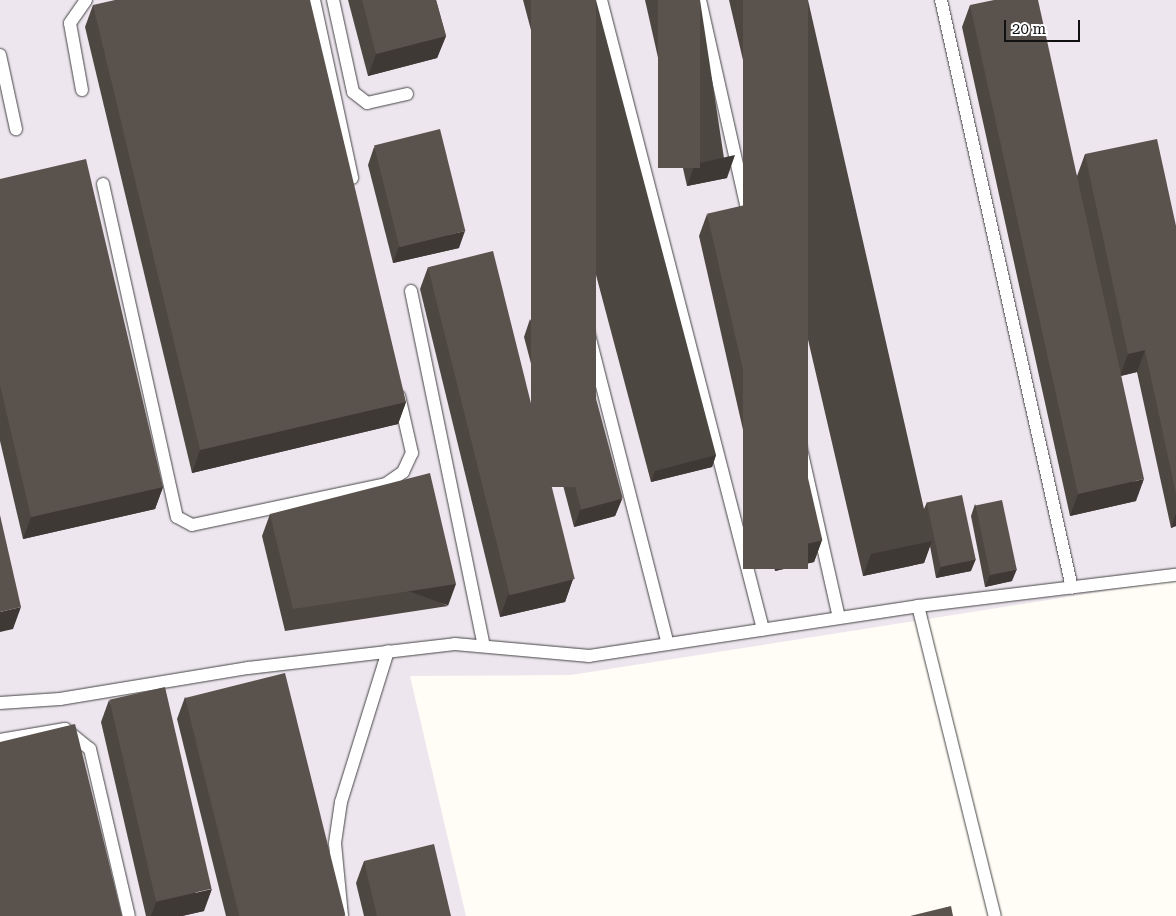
<!DOCTYPE html>
<style>
body{margin:0}
#map{position:relative;width:1176px;height:916px;overflow:hidden;background:#fffdf5;font-family:"Roboto Serif",serif}
div>[style]{position:absolute}
.industrial>*{inset:0;background:#eee6ef}
.roads{filter:drop-shadow(0 0 1px #444) drop-shadow(0 0 1px #444)}
.lane>*{height:12px;margin:-6px;padding:0 6px;transform-origin:6px;border-radius:6px;background:#fff}
.wall>*{inset:0;background:#4d4742}
.shaded-wall>*{inset:0;background:#3f3936;transform-origin:0 0}
.building>*{inset:0;background:#5a524d;transform-origin:0 0}
span{translate:-50% -50%;white-space:nowrap;text-align:center;line-height:1.15;-webkit-text-stroke:5px #fff;paint-order:stroke}
.scale{position:absolute;left:1004px;top:20px;width:76px;height:22px;box-sizing:border-box;border:2px solid #111;border-top:0;padding-left:6px;font-size:15px;line-height:18px;white-space:nowrap;color:#111;-webkit-text-stroke:4px #fff;paint-order:stroke}
</style>
<div id="map">
<div class="industrial">
<div style="clip-path:polygon(0 0,1176px 0,1176px 580px,571px 675px,410px 676px,466px 916px,0 916px)"></div>
</div>
<div class="roads">
<div class="lane">
<div style="left:314px;top:0;width:182px;rotate:77.9deg"></div>
<div style="left:333px;top:0;width:94px;rotate:77.7deg"></div>
<div style="left:353px;top:92px;width:18px;rotate:38deg"></div>
<div style="left:367px;top:103px;width:41px;rotate:-12.7deg"></div>
<div style="left:601px;top:0;width:650px;rotate:75.56deg"></div>
<div style="left:700px;top:0;width:633px;rotate:77.32deg"></div>
<div style="left:941px;top:0;width:602px;rotate:77.44deg"></div>
<div style="left:0;top:55px;width:76px;rotate:77.8deg"></div>
<div style="left:82px;top:90px;width:68px;rotate:-100.2deg"></div>
<div style="left:70px;top:23px;width:28px;rotate:-55deg"></div>
<div style="left:103px;top:184px;width:341px;rotate:77.5deg"></div>
<div style="left:177px;top:517px;width:17px;rotate:28deg"></div>
<div style="left:192px;top:525px;width:198px;rotate:-11.9deg"></div>
<div style="left:386px;top:484px;width:21px;rotate:-35deg"></div>
<div style="left:403px;top:472px;width:21px;rotate:-65deg"></div>
<div style="left:412px;top:453px;width:58px;rotate:-102.8deg"></div>
<div style="left:411px;top:291px;width:362px;rotate:78.4deg"></div>
<div style="left:587px;top:327px;width:327px;rotate:75.7deg"></div>
<div style="left:918px;top:606px;width:319px;rotate:76.1deg"></div>
<div style="left:0;top:703px;width:60px;rotate:-3.8deg"></div>
<div style="left:60px;top:699px;width:191px;rotate:-9.4deg"></div>
<div style="left:248px;top:668px;width:208px;rotate:-6.6deg"></div>
<div style="left:455px;top:644px;width:135px;rotate:5.1deg"></div>
<div style="left:589px;top:656px;width:333px;rotate:-8.6deg"></div>
<div style="left:918px;top:606px;width:260px;rotate:-6.9deg"></div>
<div style="left:0;top:740px;width:66px;rotate:-9.6deg"></div>
<div style="left:65px;top:729px;width:32px;rotate:39deg"></div>
<div style="left:90px;top:749px;width:171px;rotate:76.9deg"></div>
<div style="left:342px;top:916px;width:73px;rotate:-95.5deg"></div>
<div style="left:335px;top:843px;width:41px;rotate:-81.7deg"></div>
<div style="left:341px;top:802px;width:158px;rotate:-72.7deg"></div>
</div>
</div>
<div class="wall">
<div style="clip-path:polygon(348px 0,436px 0,446px 36px,437px 58px,368px 76px)"></div>
<div style="clip-path:polygon(523px 0,596px 0,716px 455px,712px 467px,651px 482px)"></div>
<div style="clip-path:polygon(645px 0,700px 0,727px 178px,687px 186px)"></div>
<div style="clip-path:polygon(729px 0,808px 0,924px 509px,927px 502px,971px 571px,936px 578px,930px 546px,924px 563px,863px 576px)"></div>
<div style="clip-path:polygon(93px 5px,406px 402px,398px 424px,192px 473px,85px 27px)"></div>
<div style="clip-path:polygon(970px 5px,1077px 176px,1085px 154px,1176px 226px,1176px 526px,1171px 528px,1137px 372px,1121px 376px,1136px 501px,1070px 516px,962px 27px)"></div>
<div style="clip-path:polygon(374px 147px,459px 248px,393px 263px,368px 165px)"></div>
<div style="clip-path:polygon(0 179px,163px 487px,155px 509px,23px 539px,0 441px)"></div>
<div style="clip-path:polygon(707px 214px,822px 540px,814px 562px,775px 571px,699px 236px)"></div>
<div style="clip-path:polygon(428px 267px,573px 579px,565px 602px,500px 617px,420px 289px)"></div>
<div style="clip-path:polygon(530px 319px,622px 499px,615px 516px,574px 527px,524px 337px)"></div>
<div style="clip-path:polygon(975px 504px,1012px 581px,985px 587px,971px 516px)"></div>
<div style="clip-path:polygon(270px 514px,448px 606px,285px 631px,262px 536px)"></div>
<div style="clip-path:polygon(185px 697px,344px 916px,226px 916px,177px 719px)"></div>
<div style="clip-path:polygon(109px 700px,204px 911px,182px 916px,146px 916px,101px 722px)"></div>
<div style="clip-path:polygon(364px 861px,451px 916px,364px 916px,356px 883px)"></div>
</div>
<div class="shaded-wall">
<div style="clip-path:polygon(446px 36px,437px 58px,368px 76px,376px 54px)"></div>
<div style="clip-path:polygon(735px 155px,727px 178px,687px 186px,695px 164px)"></div>
<div style="clip-path:polygon(465px 231px,459px 248px,393px 263px,399px 246px)"></div>
<div style="clip-path:polygon(1145px 350px,1137px 372px,1120px 376px,1128px 354px)"></div>
<div style="clip-path:polygon(406px 402px,398px 424px,192px 473px,200px 450px)"></div>
<div style="clip-path:polygon(716px 455px,712px 467px,651px 482px,655px 471px)"></div>
<div style="clip-path:polygon(1144px 479px,1136px 501px,1070px 516px,1078px 494px)"></div>
<div style="clip-path:polygon(163px 487px,155px 509px,23px 539px,31px 517px)"></div>
<div style="clip-path:polygon(622px 499px,615px 516px,574px 527px,580px 510px)"></div>
<div style="clip-path:polygon(1176px 513px,1176px 526px,1171px 528px)"></div>
<div style="clip-path:polygon(822px 540px,814px 562px,775px 571px,784px 549px)"></div>
<div style="clip-path:polygon(932px 541px,924px 563px,863px 576px,871px 554px)"></div>
<div style="clip-path:polygon(976px 559px,971px 571px,936px 578px,941px 566px)"></div>
<div style="clip-path:polygon(1017px 569px,1012px 581px,985px 587px,990px 575px)"></div>
<div style="clip-path:polygon(573px 579px,565px 602px,500px 617px,508px 595px)"></div>
<div style="left:456px;top:584px;width:23px;height:165px;rotate:110deg"></div>
<div style="clip-path:polygon(21px 607px,13px 629px,0 632px,0 612px)"></div>
<div style="clip-path:polygon(212px 889px,204px 911px,182px 916px,151px 916px,156px 902px)"></div>
</div>
<div class="building">
<div style="clip-path:polygon(115px 0,310px 0,406px 402px,200px 450px,93px 5px)"></div>
<div style="clip-path:polygon(362px 0,436px 0,446px 36px,376px 54px)"></div>
<div style="left:531px;top:0;width:65px;height:487px"></div>
<div style="left:658px;top:0;width:42px;height:168px"></div>
<div style="left:743px;top:0;width:65px;height:569px"></div>
<div style="clip-path:polygon(994px 0,1038px 0,1144px 479px,1078px 494px,970px 5px)"></div>
<div style="left:440px;top:129px;width:105px;height:68px;rotate:76deg"></div>
<div style="clip-path:polygon(1157px 139px,1176px 226px,1176px 494px,1145px 350px,1128px 354px,1085px 154px)"></div>
<div style="clip-path:polygon(86px 159px,163px 487px,31px 517px,0 385px,0 179px)"></div>
<div style="left:745px;top:205px;width:344px;height:39px;rotate:77deg"></div>
<div style="left:493px;top:251px;width:338px;height:67px;rotate:76deg"></div>
<div style="left:572px;top:309px;width:196px;height:43px;rotate:75deg"></div>
<div style="clip-path:polygon(430px 473px,456px 584px,293px 609px,270px 514px)"></div>
<div style="left:962px;top:495px;width:66px;height:36px;rotate:78deg"></div>
<div style="left:1002px;top:500px;width:71px;height:27px;rotate:78deg"></div>
<div style="clip-path:polygon(0 515px,21px 607px,0 612px)"></div>
<div style="left:285px;top:673px;width:250px;height:103px;rotate:76deg"></div>
<div style="left:165px;top:687px;width:207px;height:57px;rotate:77deg"></div>
<div style="clip-path:polygon(75px 724px,122px 916px,0 916px,0 742px)"></div>
<div style="clip-path:polygon(434px 844px,451px 916px,377px 916px,364px 861px)"></div>
<div style="clip-path:polygon(951px 906px,953px 916px,910px 916px)"></div>
</div>
<div class="scale">20 m</div>
</div>
